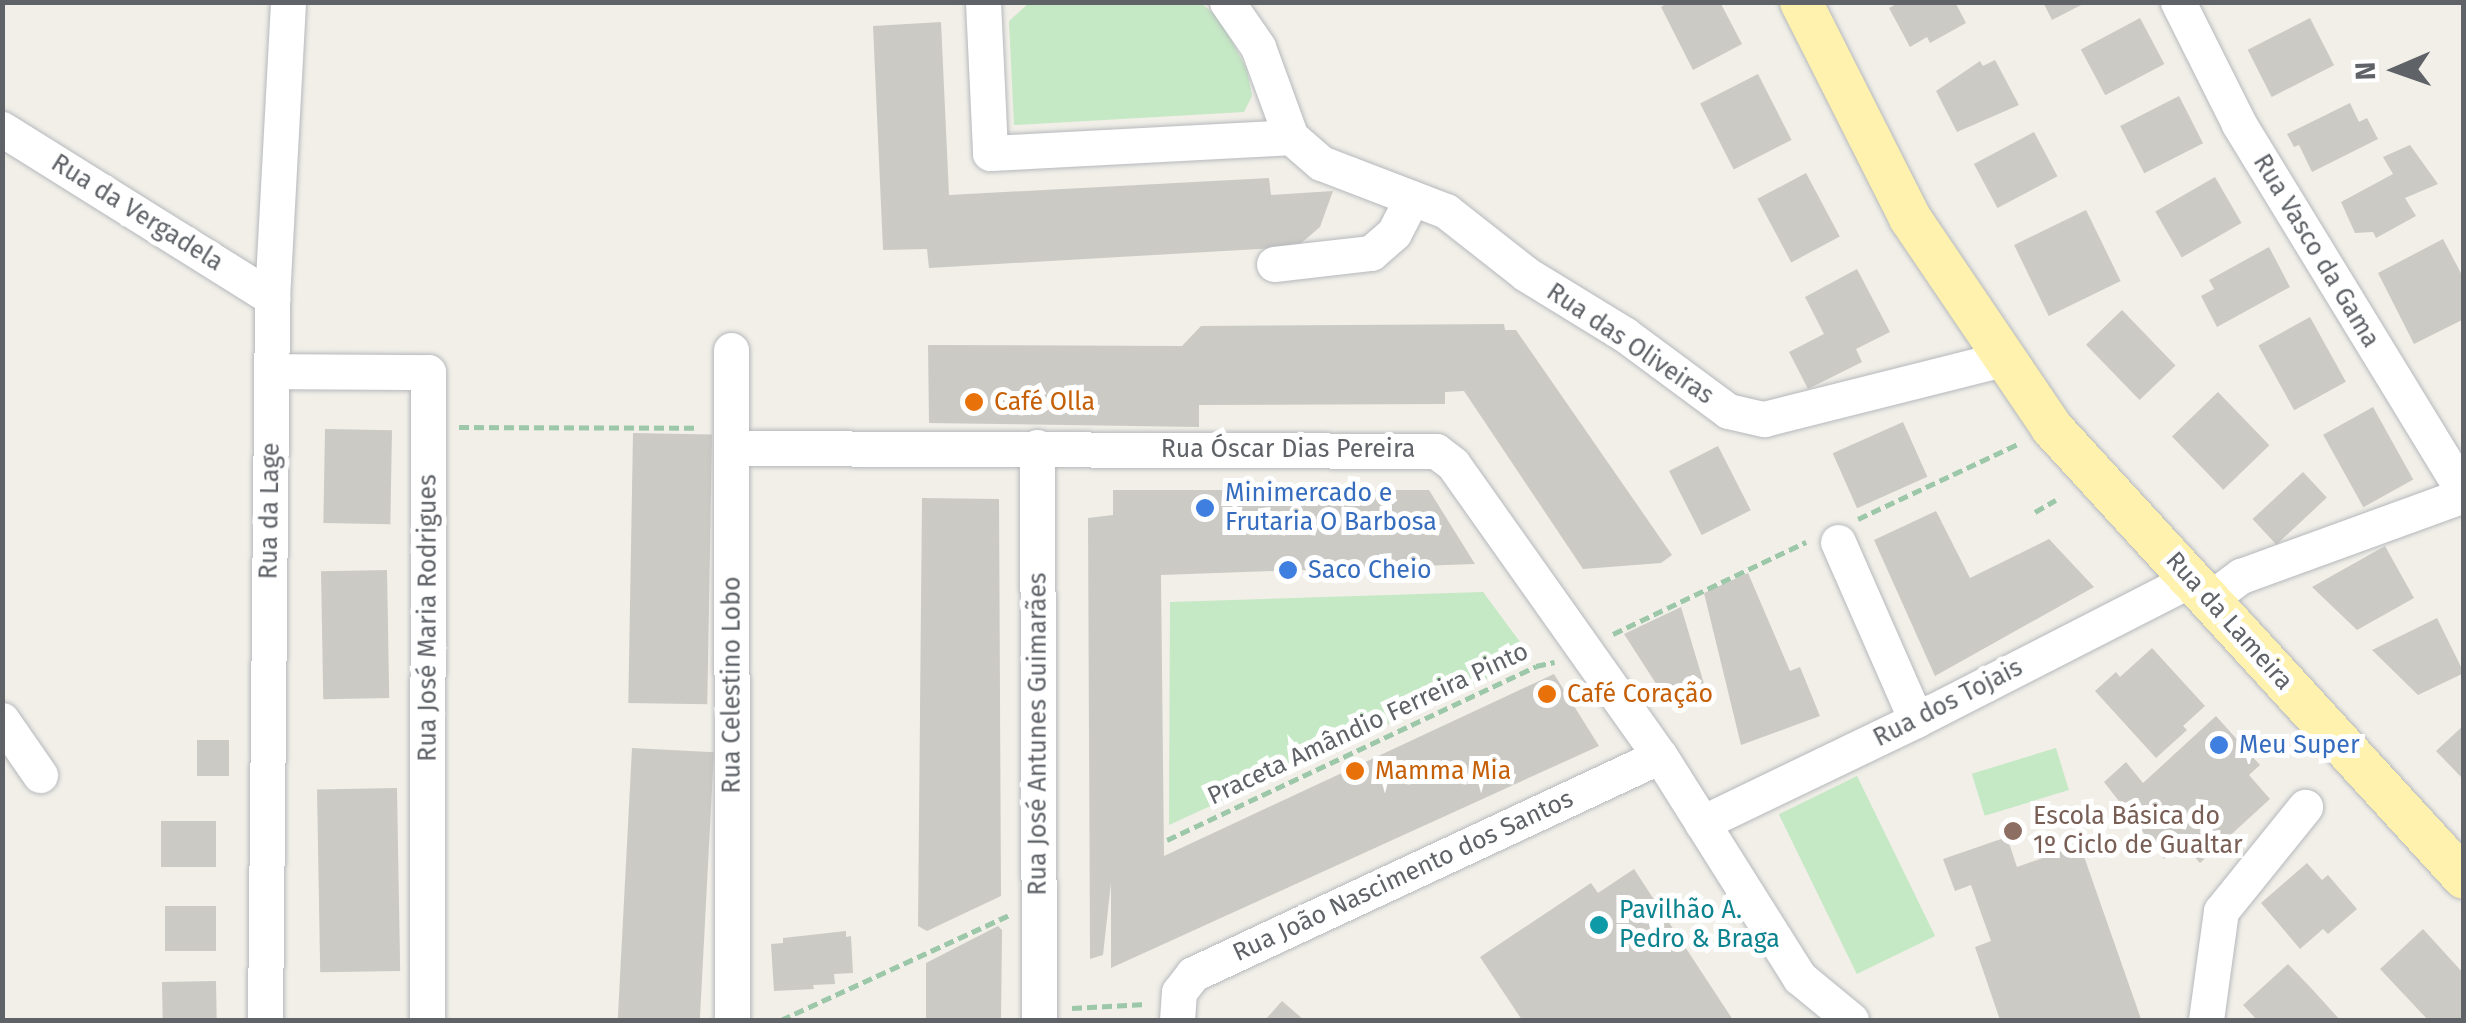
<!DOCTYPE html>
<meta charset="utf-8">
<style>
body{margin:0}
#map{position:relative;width:2466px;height:1023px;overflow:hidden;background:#f1efe8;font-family:"Fira Sans",sans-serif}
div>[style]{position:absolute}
.green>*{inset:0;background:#c5e8c5;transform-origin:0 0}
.building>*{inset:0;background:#cccac5;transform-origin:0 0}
.path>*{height:5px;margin-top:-2.5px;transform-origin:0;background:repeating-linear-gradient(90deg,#9cc7a9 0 10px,transparent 0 15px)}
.roads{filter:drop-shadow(0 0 2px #b5b8bc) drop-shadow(0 0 2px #b5b8bc)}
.minor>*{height:35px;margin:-17.5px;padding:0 17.5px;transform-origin:17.5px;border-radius:17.5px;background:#fff}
.major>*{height:42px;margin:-21px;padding:0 21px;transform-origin:21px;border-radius:21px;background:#fff2af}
.dots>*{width:28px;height:28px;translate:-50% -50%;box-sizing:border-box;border:5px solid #fff;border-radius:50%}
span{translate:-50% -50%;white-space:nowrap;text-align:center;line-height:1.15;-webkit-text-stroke:10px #fff;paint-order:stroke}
.street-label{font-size:25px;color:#5f6368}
.food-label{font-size:25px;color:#c56008}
.left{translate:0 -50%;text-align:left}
.shop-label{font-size:25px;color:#366cbe}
.education-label{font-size:25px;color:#785e54}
.culture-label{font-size:25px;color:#0d838f}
.frame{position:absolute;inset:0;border:5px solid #5f6368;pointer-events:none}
.north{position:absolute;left:2346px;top:20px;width:100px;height:100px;-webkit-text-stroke:8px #fff;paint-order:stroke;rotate:268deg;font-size:28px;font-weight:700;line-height:40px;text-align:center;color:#5f6368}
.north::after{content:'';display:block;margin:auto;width:35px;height:45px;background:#5f6368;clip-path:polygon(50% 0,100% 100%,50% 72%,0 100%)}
</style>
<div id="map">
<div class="green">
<div style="clip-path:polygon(1029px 3px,1201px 3px,1221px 20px,1247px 70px,1252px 96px,1244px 112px,1014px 125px,1009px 21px)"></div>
<div style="clip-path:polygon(1483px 592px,1532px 658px,1169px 825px,1170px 602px)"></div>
<div style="left:2056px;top:748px;width:44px;height:88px;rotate:73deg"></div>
<div style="left:1857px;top:776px;width:178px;height:87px;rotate:64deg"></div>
</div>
<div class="building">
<div style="clip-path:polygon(1669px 2px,1720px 2px,1742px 44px,1693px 70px,1661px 7px)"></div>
<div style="clip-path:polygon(1900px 2px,1955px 2px,1966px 23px,1930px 43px,1927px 37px,1910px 47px,1889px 8px)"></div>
<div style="clip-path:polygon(2043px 2px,2087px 2px,2052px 20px)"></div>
<div style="left:2140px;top:18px;width:52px;height:67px;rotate:62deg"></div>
<div style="left:2310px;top:18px;width:53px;height:70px;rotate:63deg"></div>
<div style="clip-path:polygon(941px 22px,949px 195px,1269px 178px,1271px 195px,1333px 191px,1320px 227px,1299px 245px,1275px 248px,929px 268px,927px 249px,883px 250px,873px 26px)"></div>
<div style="clip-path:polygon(1995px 60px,2019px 105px,1957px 132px,1936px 91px,1980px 61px,1983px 66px)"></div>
<div style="left:1758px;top:74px;width:74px;height:65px;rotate:63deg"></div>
<div style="left:2179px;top:96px;width:53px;height:66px;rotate:63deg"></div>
<div style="clip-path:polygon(2350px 103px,2359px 122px,2367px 118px,2378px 139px,2312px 172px,2299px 145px,2294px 147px,2287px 134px)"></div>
<div style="left:2034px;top:132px;width:50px;height:68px;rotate:62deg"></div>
<div style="clip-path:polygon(2410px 145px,2438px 184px,2405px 198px,2416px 216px,2376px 238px,2373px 232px,2355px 233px,2341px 202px,2393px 174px,2383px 157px)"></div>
<div style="left:1806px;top:173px;width:72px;height:55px;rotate:62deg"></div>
<div style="left:2215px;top:177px;width:53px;height:69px;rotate:60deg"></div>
<div style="left:2086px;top:210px;width:79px;height:80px;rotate:64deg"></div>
<div style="clip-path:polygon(2443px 239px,2464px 279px,2464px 319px,2414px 344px,2378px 273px)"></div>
<div style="clip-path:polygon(2269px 247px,2290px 287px,2217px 327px,2201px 296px,2214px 289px,2209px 280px)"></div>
<div style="clip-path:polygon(1857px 269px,1890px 332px,1856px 349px,1862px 362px,1808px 389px,1789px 352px,1824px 334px,1805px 297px)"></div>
<div style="left:2122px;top:310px;width:77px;height:50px;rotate:46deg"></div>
<div style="left:2310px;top:317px;width:74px;height:59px;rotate:61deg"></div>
<div style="clip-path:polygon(1504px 324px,1505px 330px,1516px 330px,1672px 555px,1661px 563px,1583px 569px,1464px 391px,1445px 392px,1445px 404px,1199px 405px,1199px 427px,929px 423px,928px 345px,1182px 346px,1201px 326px)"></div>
<div style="left:2218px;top:392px;width:74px;height:64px;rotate:46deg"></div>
<div style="left:2373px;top:407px;width:83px;height:57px;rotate:61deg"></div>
<div style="left:1903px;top:422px;width:60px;height:77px;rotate:66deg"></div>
<div style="left:325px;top:429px;width:67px;height:94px;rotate:1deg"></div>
<div style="left:633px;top:433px;width:79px;height:270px;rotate:1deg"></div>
<div style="left:1718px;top:446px;width:72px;height:55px;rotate:63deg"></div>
<div style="left:2303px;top:472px;width:35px;height:69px;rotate:47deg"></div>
<div style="clip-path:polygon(1113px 490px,1429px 490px,1475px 564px,1161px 575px,1164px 856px,1554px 674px,1599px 746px,1111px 968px,1111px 883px,1103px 955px,1090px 959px,1088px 518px,1113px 515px)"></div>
<div style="clip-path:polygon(922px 498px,999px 499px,1001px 896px,927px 931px,918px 926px)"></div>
<div style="clip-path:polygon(1936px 511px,1970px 578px,2049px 539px,2094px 587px,1935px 676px,1874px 540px)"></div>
<div style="clip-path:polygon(2385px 546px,2414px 598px,2357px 630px,2312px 587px)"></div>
<div style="left:387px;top:570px;width:128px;height:66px;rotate:89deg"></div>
<div style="clip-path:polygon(1748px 573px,1790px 671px,1800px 667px,1820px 716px,1741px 745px,1704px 593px)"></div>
<div style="clip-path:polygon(1681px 607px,1705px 687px,1693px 692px,1699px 707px,1662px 693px,1624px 634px)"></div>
<div style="clip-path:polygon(2437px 618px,2464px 673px,2418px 695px,2372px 650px)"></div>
<div style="clip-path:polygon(2152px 648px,2205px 706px,2183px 726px,2187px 730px,2156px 758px,2095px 691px,2116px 672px,2120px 677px)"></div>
<div style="clip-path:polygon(2216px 716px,2260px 765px,2249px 775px,2270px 799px,2200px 863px,2181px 842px,2164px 859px,2104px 782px,2126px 762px,2143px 783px)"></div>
<div style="clip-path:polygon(2464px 725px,2464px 780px,2436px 751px)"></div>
<div style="left:197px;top:740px;width:32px;height:36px"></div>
<div style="left:632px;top:748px;width:82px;height:272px;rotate:3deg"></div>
<div style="left:397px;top:788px;width:183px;height:80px;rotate:89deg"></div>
<div style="left:161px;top:821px;width:55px;height:46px"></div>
<div style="clip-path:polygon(2007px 837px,2017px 867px,2080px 845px,2141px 1019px,2000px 1020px,1975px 947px,1991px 941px,1971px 885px,1955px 891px,1943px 859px)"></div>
<div style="clip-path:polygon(2307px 863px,2322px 880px,2328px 875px,2357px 909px,2328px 934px,2323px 929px,2300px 949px,2261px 903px)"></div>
<div style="clip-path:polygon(1634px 869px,1733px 1020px,1522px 1020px,1480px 957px,1591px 883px,1598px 893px)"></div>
<div style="left:165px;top:906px;width:51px;height:45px"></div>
<div style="clip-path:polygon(998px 926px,1002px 930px,1001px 1020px,926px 1020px,926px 963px)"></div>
<div style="clip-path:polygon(2423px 929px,2464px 974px,2464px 1020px,2428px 1020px,2380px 969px)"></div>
<div style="clip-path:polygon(846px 931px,846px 937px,851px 936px,853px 973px,834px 974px,835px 984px,813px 985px,814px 989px,774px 991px,771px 944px,783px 943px,783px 938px)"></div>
<div style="clip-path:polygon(2288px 964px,2311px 988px,2340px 1020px,2257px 1020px,2243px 1005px)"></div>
<div style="left:216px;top:981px;width:39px;height:54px;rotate:89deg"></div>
<div style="clip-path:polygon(1282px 1001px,1304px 1020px,1265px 1020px)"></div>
</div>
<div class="path">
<div style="left:459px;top:427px;width:239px;rotate:0.2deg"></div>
<div style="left:2035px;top:512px;width:24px;rotate:-30deg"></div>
<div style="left:1858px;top:519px;width:179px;rotate:-25.1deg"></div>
<div style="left:1613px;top:634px;width:214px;rotate:-25.5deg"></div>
<div style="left:1167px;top:840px;width:408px;rotate:-25.2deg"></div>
<div style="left:1536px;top:666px;width:19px;rotate:-12deg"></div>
<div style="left:1072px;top:1008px;width:74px;rotate:-3.1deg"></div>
<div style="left:781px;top:1020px;width:251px;rotate:-24.7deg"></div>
</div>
<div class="roads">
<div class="minor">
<div style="left:983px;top:2px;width:151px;rotate:87.3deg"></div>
<div style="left:990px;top:153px;width:301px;rotate:-3deg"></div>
<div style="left:1227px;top:2px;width:55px;rotate:55.4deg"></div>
<div style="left:1258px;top:47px;width:96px;rotate:69.9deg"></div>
<div style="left:1291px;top:137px;width:40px;rotate:41deg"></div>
<div style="left:1321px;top:163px;width:134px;rotate:21deg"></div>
<div style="left:1446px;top:211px;width:102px;rotate:38.2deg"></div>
<div style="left:1526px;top:274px;width:115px;rotate:31.5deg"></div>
<div style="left:1624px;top:334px;width:129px;rotate:36.5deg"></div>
<div style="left:1728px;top:411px;width:37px;rotate:13deg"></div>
<div style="left:1764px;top:419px;width:245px;rotate:-14.1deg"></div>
<div style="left:2178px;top:2px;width:136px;rotate:63.4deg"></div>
<div style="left:2239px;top:124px;width:432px;rotate:58.6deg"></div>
<div style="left:2px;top:129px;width:319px;rotate:32deg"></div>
<div style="left:1274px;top:264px;width:98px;rotate:-6.5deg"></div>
<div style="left:1371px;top:253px;width:30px;rotate:-41deg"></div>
<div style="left:1394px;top:233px;width:39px;rotate:-63deg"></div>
<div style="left:731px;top:350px;width:670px;rotate:89.91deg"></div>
<div style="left:272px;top:371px;width:156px;rotate:0.4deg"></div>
<div style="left:428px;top:372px;width:648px;rotate:90.09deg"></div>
<div style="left:1037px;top:447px;width:573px;rotate:89.8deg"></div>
<div style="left:731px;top:448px;width:705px;rotate:0.24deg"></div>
<div style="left:1436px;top:451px;width:21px;rotate:37deg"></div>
<div style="left:1453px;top:464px;width:358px;rotate:54.7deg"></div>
<div style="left:1660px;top:756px;width:262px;rotate:57.8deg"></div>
<div style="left:1800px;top:978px;width:66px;rotate:39.5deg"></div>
<div style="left:1838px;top:542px;width:194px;rotate:66.3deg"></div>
<div style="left:2210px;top:599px;width:39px;rotate:-37deg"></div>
<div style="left:2241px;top:576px;width:237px;rotate:-20deg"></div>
<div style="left:2px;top:720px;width:67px;rotate:55.4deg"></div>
<div style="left:1702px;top:823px;width:237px;rotate:-25.7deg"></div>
<div style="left:1916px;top:720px;width:310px;rotate:-27.1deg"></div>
<div style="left:265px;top:1020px;width:722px;rotate:-89.44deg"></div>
<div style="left:272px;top:298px;width:296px;rotate:-86.9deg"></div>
<div style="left:1177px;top:1020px;width:28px;rotate:-86deg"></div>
<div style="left:1179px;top:992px;width:23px;rotate:-52deg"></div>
<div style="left:1193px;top:974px;width:515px;rotate:-25.02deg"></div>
<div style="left:2206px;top:1020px;width:110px;rotate:-82.2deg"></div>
<div style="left:2221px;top:911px;width:134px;rotate:-51.1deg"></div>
</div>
<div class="major">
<div style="left:1801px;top:2px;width:242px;rotate:63.2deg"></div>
<div style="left:1910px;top:218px;width:254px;rotate:55.9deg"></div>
<div style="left:2052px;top:428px;width:610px;rotate:47.52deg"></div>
</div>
</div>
<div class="dots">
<div style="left:974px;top:402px;background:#e8710a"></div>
<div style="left:1205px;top:508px;background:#3f7fe0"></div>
<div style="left:1288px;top:570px;background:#3f7fe0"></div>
<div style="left:1547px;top:694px;background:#e8710a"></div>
<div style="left:2219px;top:745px;background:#3f7fe0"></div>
<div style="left:1355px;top:771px;background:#e8710a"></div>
<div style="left:2013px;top:831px;background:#8d6e63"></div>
<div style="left:1599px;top:925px;background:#0f9aa8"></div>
</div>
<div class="street-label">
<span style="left:137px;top:213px;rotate:32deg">Rua da Vergadela</span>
<span style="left:2316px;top:251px;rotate:59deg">Rua Vasco da Gama</span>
<span style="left:1630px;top:344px;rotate:34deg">Rua das Oliveiras</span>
<span style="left:1288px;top:449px">Rua Óscar Dias Pereira</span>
<span style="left:270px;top:511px;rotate:-89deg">Rua da Lage</span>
<span style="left:428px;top:618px;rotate:-90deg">Rua José Maria Rodrigues</span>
<span style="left:2229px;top:621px;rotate:48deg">Rua da Lameira</span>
<span style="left:732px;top:685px;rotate:-90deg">Rua Celestino Lobo</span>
<span style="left:1948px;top:703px;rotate:-27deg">Rua dos Tojais</span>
<span style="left:1368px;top:724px;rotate:-25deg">Praceta Amândio Ferreira Pinto</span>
<span style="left:1038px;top:734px;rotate:-90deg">Rua José Antunes Guimarães</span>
<span style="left:1403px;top:876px;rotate:-25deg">Rua João Nascimento dos Santos</span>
</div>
<div class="food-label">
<span class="left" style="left:994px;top:402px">Café Olla</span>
<span class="left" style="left:1567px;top:694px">Café Coração</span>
<span class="left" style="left:1375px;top:771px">Mamma Mia</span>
</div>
<div class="shop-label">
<span class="left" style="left:1225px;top:508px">Minimercado e<br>Frutaria O Barbosa</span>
<span class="left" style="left:1308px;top:570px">Saco Cheio</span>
<span class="left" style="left:2239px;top:745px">Meu Super</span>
</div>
<div class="education-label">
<span class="left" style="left:2033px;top:831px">Escola Básica do<br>1º Ciclo de Gualtar</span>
</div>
<div class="culture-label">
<span class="left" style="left:1619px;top:925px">Pavilhão A.<br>Pedro &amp; Braga</span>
</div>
<div class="frame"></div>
<div class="north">N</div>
</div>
